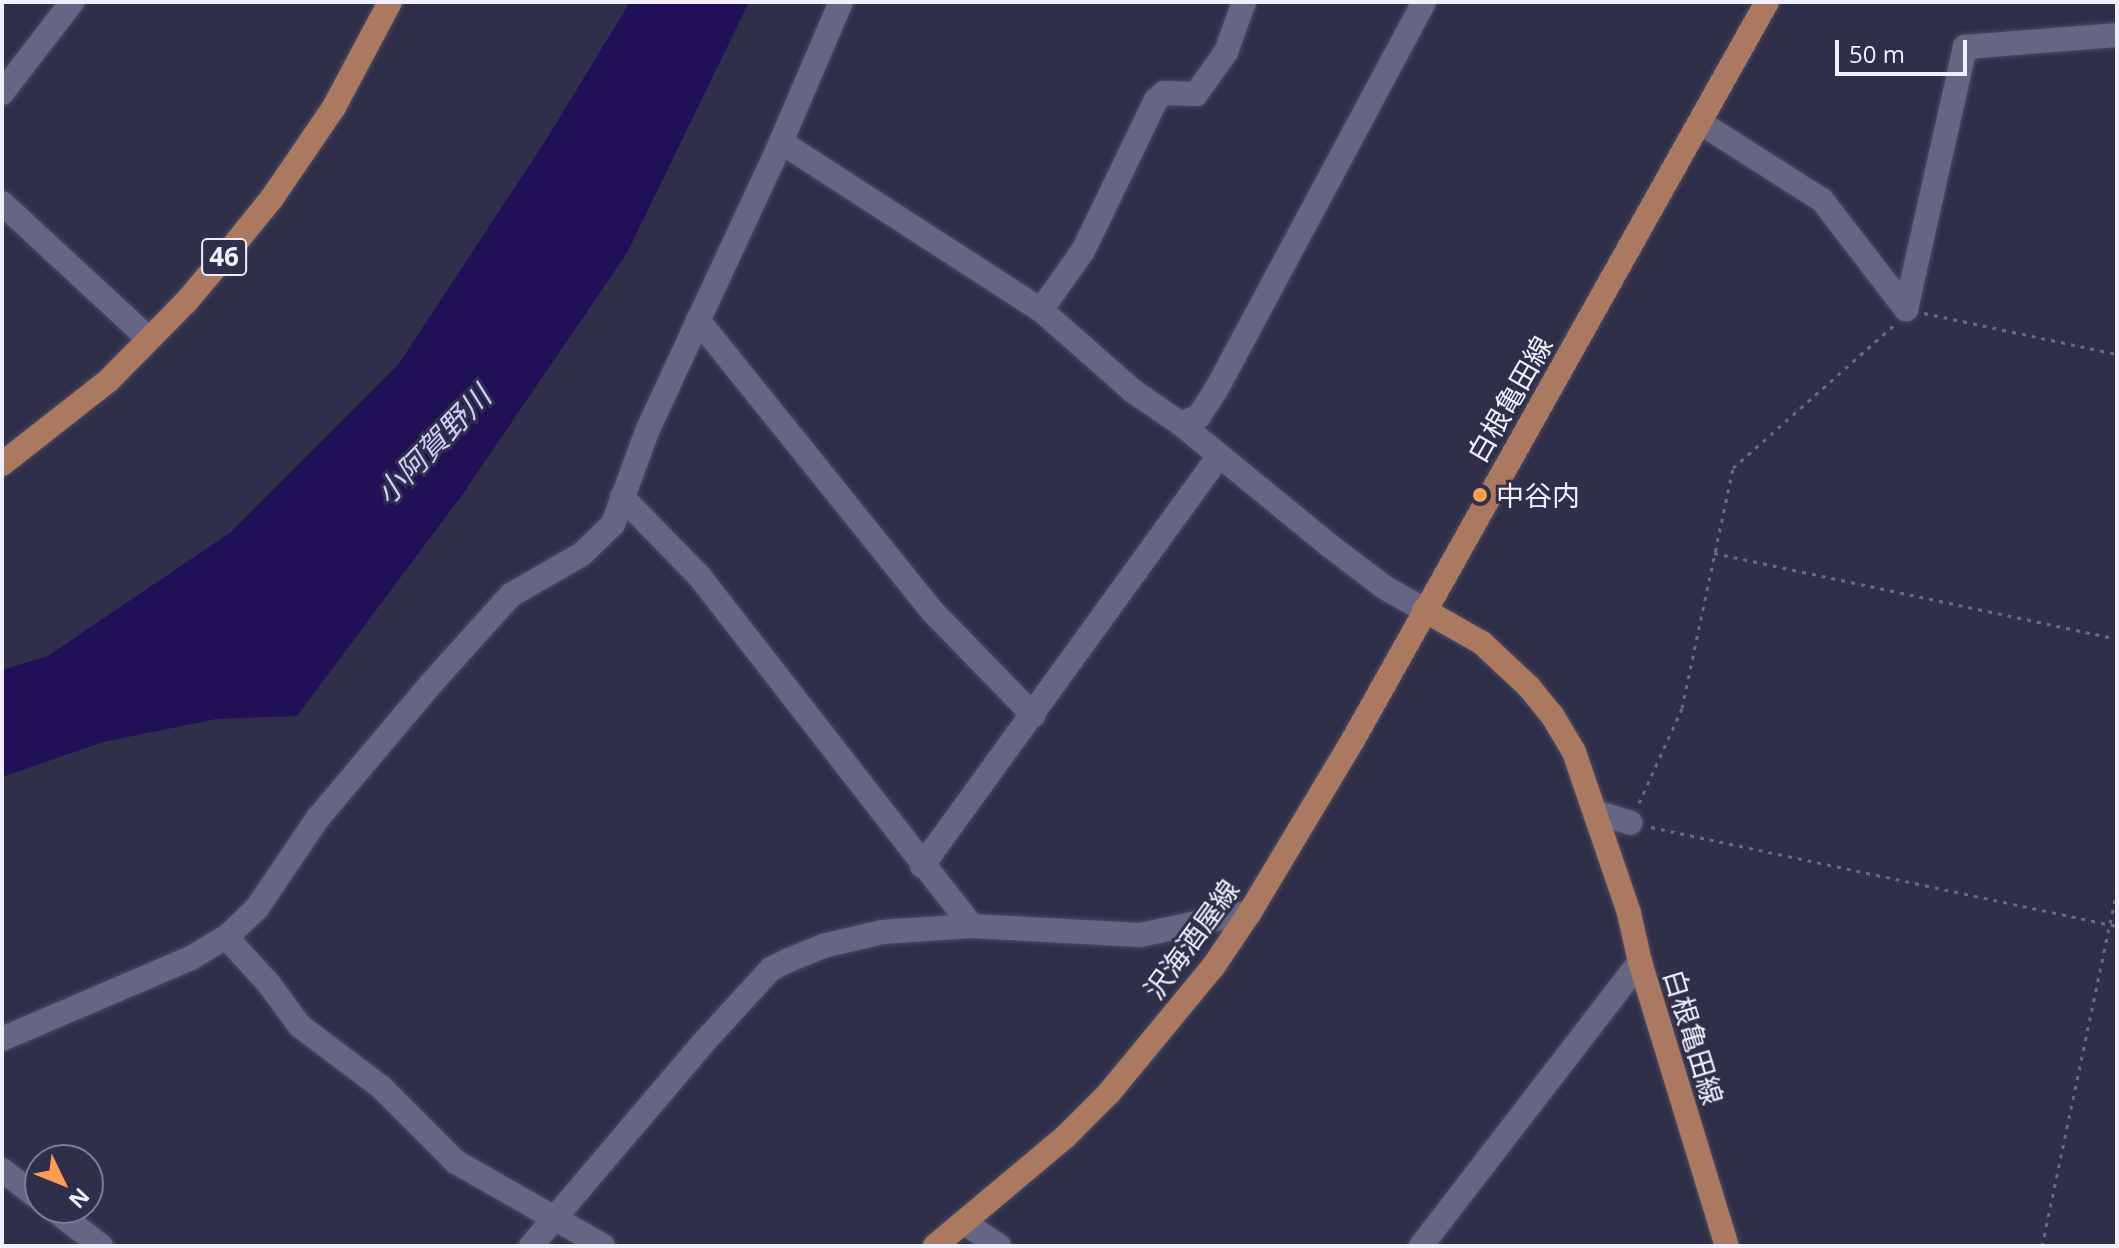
<!DOCTYPE html>
<meta charset="utf-8">
<style>
body{margin:0}
#map{position:relative;width:2119px;height:1248px;overflow:hidden;background:#2f2f4a;font-family:"Open Sans","Noto Sans JP",sans-serif}
div>[style]{position:absolute}
.water>*{inset:0;background:#1f1057}
.path>*{height:3px;margin-top:-1.5px;transform-origin:0;background:repeating-linear-gradient(90deg,#696980 0 4px,transparent 0 10px)}
.roads{filter:drop-shadow(0 0 2px #4b4a61) drop-shadow(0 0 2px #4b4a61)}
.minor>*{height:24px;margin:-12px;padding:0 12px;transform-origin:12px;border-radius:12px;background:#656684}
.major>*{height:24px;margin:-12px;padding:0 12px;transform-origin:12px;border-radius:12px;background:#ab795f}
.dots>*{width:22px;height:22px;translate:-50% -50%;box-sizing:border-box;border:4px solid #2f2f4a;border-radius:50%}
span{translate:-50% -50%;white-space:nowrap;text-align:center;line-height:1.15;-webkit-text-stroke:6px #2f2f4a;paint-order:stroke}
.shield-label span{padding:2px 6px;background:#2f2f4a;border:2px solid;border-radius:6px;-webkit-text-stroke-width:0}
.shield-label{font-size:26px;color:#efeffe;font-weight:700}
.street-label{font-size:28px;color:#efeffe}
.poi-label{font-size:28px;color:#efeffe}
.left{translate:0 -50%;text-align:left}
.water-label{font-size:30px;color:#cdcffa;font-style:italic}
.frame{position:absolute;inset:0;border:4px solid #efeffe;pointer-events:none}
.north{position:absolute;left:24px;top:1144px;width:80px;height:80px;box-sizing:border-box;background:#2f2f4a;border:2px solid #7c7c92;border-radius:50%;rotate:133deg;font-size:22px;font-weight:700;line-height:32px;text-align:center;color:#efeffe}
.north::after{content:'';display:block;margin:auto;width:28px;height:36px;background:#fc9d53;clip-path:polygon(50% 0,100% 100%,50% 72%,0 100%)}
.scale{position:absolute;left:1835px;top:40px;width:132px;height:36px;box-sizing:border-box;border:4px solid #efeffe;border-top:0;padding-left:10px;font-size:24px;line-height:28px;white-space:nowrap;color:#efeffe;-webkit-text-stroke:6px #2f2f4a;paint-order:stroke}
</style>
<div id="map">
<div class="water">
<div style="clip-path:polygon(630px 2px,749px 2px,627px 253px,462px 495px,297px 716px,216px 719px,103px 742px,2px 777px,2px 670px,48px 656px,231px 532px,398px 365px,546px 140px)"></div>
</div>
<div class="path">
<div style="left:1924px;top:313px;width:197px;rotate:12deg"></div>
<div style="left:1714px;top:553px;width:412px;rotate:12deg"></div>
<div style="left:1639px;top:803px;width:104px;rotate:-65.6deg"></div>
<div style="left:1682px;top:708px;width:245px;rotate:-78deg"></div>
<div style="left:1733px;top:468px;width:214px;rotate:-41.6deg"></div>
<div style="left:1651px;top:827px;width:476px;rotate:12deg"></div>
<div style="left:2042px;top:1246px;width:365px;rotate:-78.1deg"></div>
</div>
<div class="roads">
<div class="minor">
<div style="left:2px;top:93px;width:115px;rotate:-52.4deg"></div>
<div style="left:1701px;top:123px;width:143px;rotate:32.5deg"></div>
<div style="left:1822px;top:200px;width:138px;rotate:52.4deg"></div>
<div style="left:781px;top:142px;width:310px;rotate:32.9deg"></div>
<div style="left:1041px;top:310px;width:123px;rotate:41.4deg"></div>
<div style="left:1133px;top:391px;width:58px;rotate:34.5deg"></div>
<div style="left:1181px;top:424px;width:193px;rotate:39.3deg"></div>
<div style="left:1330px;top:546px;width:68px;rotate:37.2deg"></div>
<div style="left:1384px;top:587px;width:46px;rotate:29.9deg"></div>
<div style="left:2px;top:203px;width:200px;rotate:42.8deg"></div>
<div style="left:1906px;top:309px;width:269px;rotate:-77.3deg"></div>
<div style="left:1965px;top:47px;width:152px;rotate:-4.5deg"></div>
<div style="left:1041px;top:310px;width:72px;rotate:-54.6deg"></div>
<div style="left:1083px;top:251px;width:168px;rotate:-64.2deg"></div>
<div style="left:1156px;top:100px;width:11px;rotate:-41deg"></div>
<div style="left:1164px;top:93px;width:32px;rotate:2deg"></div>
<div style="left:1196px;top:94px;width:52px;rotate:-54.5deg"></div>
<div style="left:1226px;top:52px;width:53px;rotate:-70.2deg"></div>
<div style="left:698px;top:320px;width:375px;rotate:51.2deg"></div>
<div style="left:933px;top:612px;width:144px;rotate:45.8deg"></div>
<div style="left:1181px;top:424px;width:20px;rotate:-24deg"></div>
<div style="left:1199px;top:416px;width:31px;rotate:-57deg"></div>
<div style="left:1216px;top:390px;width:440px;rotate:-61.8deg"></div>
<div style="left:622px;top:497px;width:112px;rotate:45.7deg"></div>
<div style="left:700px;top:577px;width:442px;rotate:52.1deg"></div>
<div style="left:1595px;top:812px;width:37px;rotate:17deg"></div>
<div style="left:922px;top:866px;width:506px;rotate:-54.08deg"></div>
<div style="left:226px;top:937px;width:64px;rotate:47.5deg"></div>
<div style="left:269px;top:984px;width:52px;rotate:53.6deg"></div>
<div style="left:300px;top:1026px;width:101px;rotate:37deg"></div>
<div style="left:381px;top:1087px;width:106px;rotate:45deg"></div>
<div style="left:456px;top:1162px;width:169px;rotate:29.7deg"></div>
<div style="left:2px;top:1039px;width:206px;rotate:-23.2deg"></div>
<div style="left:191px;top:958px;width:44px;rotate:-31.2deg"></div>
<div style="left:229px;top:935px;width:39px;rotate:-44deg"></div>
<div style="left:257px;top:908px;width:109px;rotate:-55.9deg"></div>
<div style="left:318px;top:818px;width:172px;rotate:-49.9deg"></div>
<div style="left:429px;top:686px;width:122px;rotate:-48deg"></div>
<div style="left:511px;top:595px;width:82px;rotate:-30deg"></div>
<div style="left:582px;top:554px;width:43px;rotate:-44.1deg"></div>
<div style="left:613px;top:524px;width:101px;rotate:-69.8deg"></div>
<div style="left:648px;top:429px;width:316px;rotate:-65.1deg"></div>
<div style="left:781px;top:142px;width:152px;rotate:-66.8deg"></div>
<div style="left:2px;top:1170px;width:48px;rotate:37.3deg"></div>
<div style="left:52px;top:1208px;width:62px;rotate:37.8deg"></div>
<div style="left:965px;top:1223px;width:41px;rotate:34.1deg"></div>
<div style="left:531px;top:1246px;width:267px;rotate:-49.7deg"></div>
<div style="left:704px;top:1042px;width:99px;rotate:-47.5deg"></div>
<div style="left:771px;top:969px;width:20px;rotate:-27deg"></div>
<div style="left:789px;top:960px;width:37px;rotate:-22deg"></div>
<div style="left:823px;top:946px;width:61px;rotate:-13.3deg"></div>
<div style="left:882px;top:932px;width:90px;rotate:-3.8deg"></div>
<div style="left:972px;top:926px;width:168px;rotate:3.1deg"></div>
<div style="left:1140px;top:935px;width:112px;rotate:-11.8deg"></div>
<div style="left:1421px;top:1246px;width:359px;rotate:-52.4deg"></div>
</div>
<div class="major">
<div style="left:2px;top:464px;width:136px;rotate:-38.1deg"></div>
<div style="left:109px;top:380px;width:110px;rotate:-45.4deg"></div>
<div style="left:186px;top:302px;width:68px;rotate:-49.8deg"></div>
<div style="left:230px;top:250px;width:67px;rotate:-51.1deg"></div>
<div style="left:272px;top:198px;width:110px;rotate:-55.7deg"></div>
<div style="left:334px;top:107px;width:119px;rotate:-61.9deg"></div>
<div style="left:1424px;top:610px;width:67px;rotate:29.6deg"></div>
<div style="left:1482px;top:643px;width:64px;rotate:43.1deg"></div>
<div style="left:1529px;top:687px;width:36px;rotate:51deg"></div>
<div style="left:1552px;top:715px;width:43px;rotate:59.3deg"></div>
<div style="left:1574px;top:752px;width:170px;rotate:71.1deg"></div>
<div style="left:1629px;top:913px;width:50px;rotate:77.3deg"></div>
<div style="left:1640px;top:962px;width:297px;rotate:73deg"></div>
<div style="left:935px;top:1246px;width:171px;rotate:-40deg"></div>
<div style="left:1066px;top:1136px;width:61px;rotate:-45deg"></div>
<div style="left:1109px;top:1093px;width:163px;rotate:-50.5deg"></div>
<div style="left:1213px;top:967px;width:66px;rotate:-56.1deg"></div>
<div style="left:1250px;top:912px;width:200px;rotate:-59.1deg"></div>
<div style="left:1353px;top:740px;width:846px;rotate:-60.71deg"></div>
</div>
</div>
<div class="dots">
<div style="left:1480px;top:495px;background:#fc9d53"></div>
</div>
<div class="shield-label">
<span style="left:224px;top:257px">46</span>
</div>
<div class="street-label">
<span style="left:1509px;top:399px;rotate:-60deg">白根亀田線</span>
<span style="left:1191px;top:939px;rotate:-54deg">沢海酒屋線</span>
<span style="left:1694px;top:1037px;rotate:73deg">白根亀田線</span>
</div>
<div class="poi-label">
<span class="left" style="left:1496px;top:495px">中谷内</span>
</div>
<div class="water-label">
<span style="left:433px;top:445px;rotate:-46deg">小阿賀野川</span>
</div>
<div class="frame"></div>
<div class="north">N</div>
<div class="scale">50 m</div>
</div>
